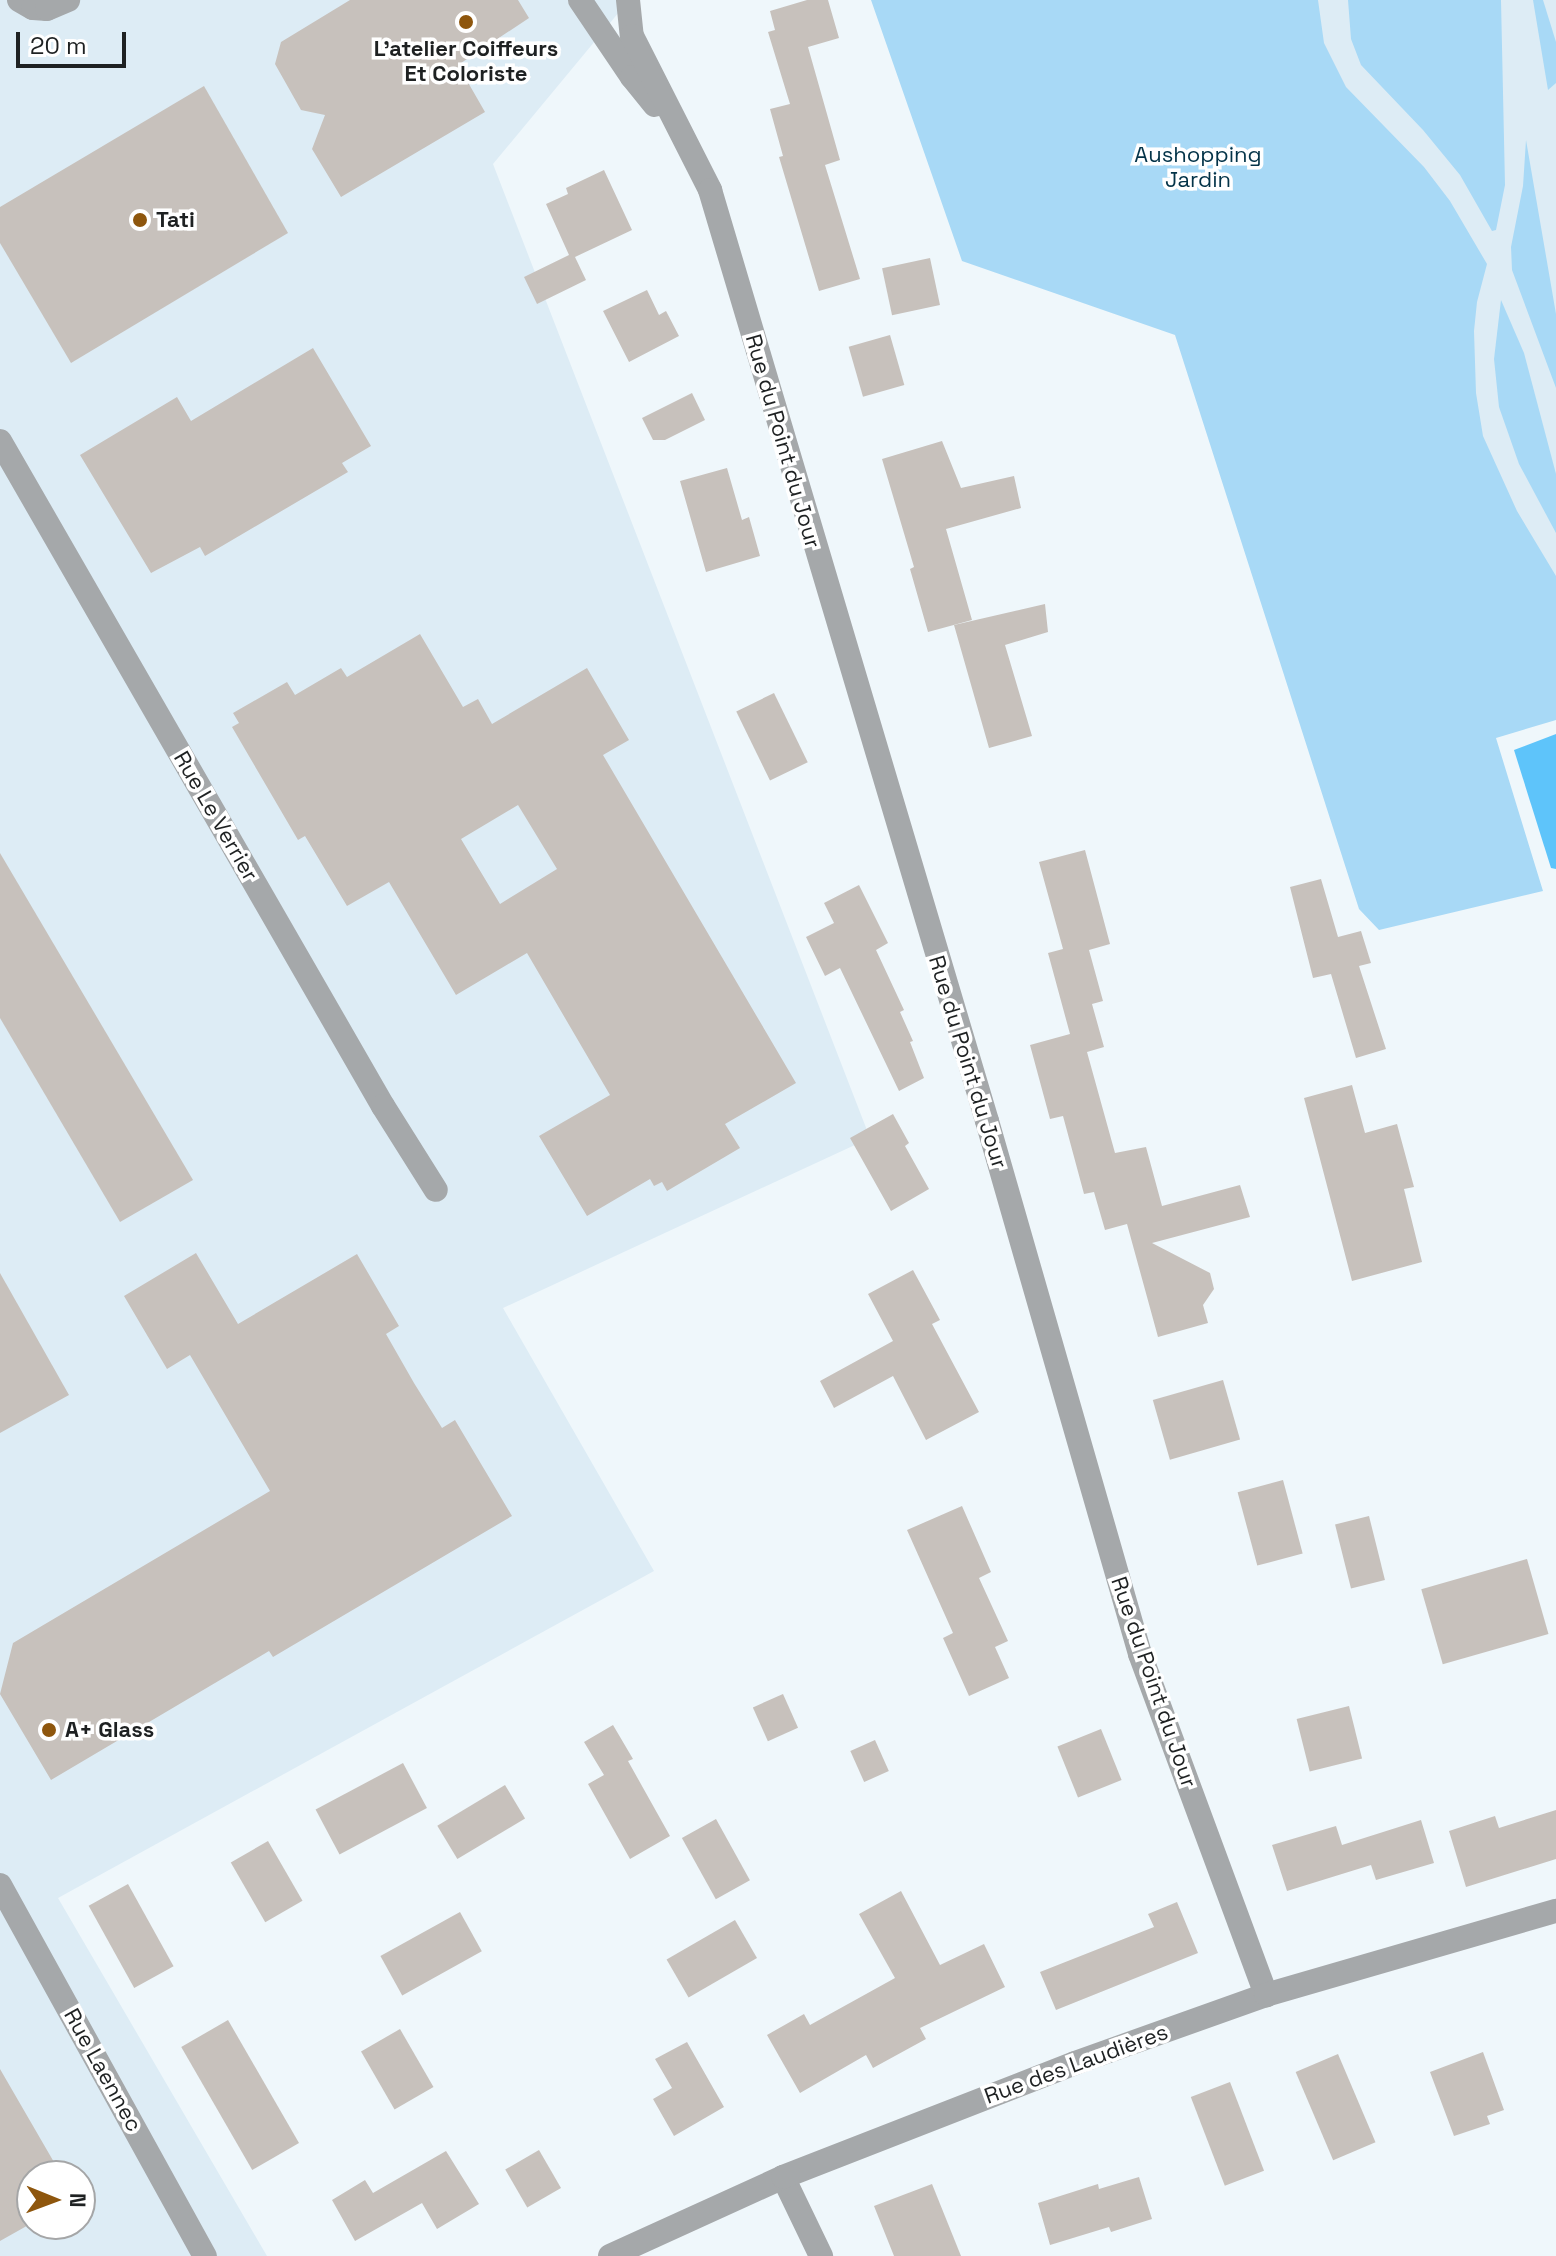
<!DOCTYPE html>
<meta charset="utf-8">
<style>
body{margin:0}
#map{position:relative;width:1556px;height:2256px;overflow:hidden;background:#eff7fb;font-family:"Space Grotesk",sans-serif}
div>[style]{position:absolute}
.built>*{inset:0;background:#ddecf5}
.green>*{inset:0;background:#a8d9f6}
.water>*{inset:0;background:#5ec4fa}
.building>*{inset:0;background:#c7c1bc;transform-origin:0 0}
.minor>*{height:24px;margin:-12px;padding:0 12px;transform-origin:12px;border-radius:12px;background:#a5a8aa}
.dots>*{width:22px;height:22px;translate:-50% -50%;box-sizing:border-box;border:4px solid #fff;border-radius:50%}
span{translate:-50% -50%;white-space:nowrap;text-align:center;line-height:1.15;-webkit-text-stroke:7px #fff;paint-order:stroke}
.poi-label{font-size:22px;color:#1e2122;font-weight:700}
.left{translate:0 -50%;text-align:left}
.park-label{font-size:22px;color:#033348}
.street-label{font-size:22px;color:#1e2122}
.north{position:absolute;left:16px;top:2160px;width:80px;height:80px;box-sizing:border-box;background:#fff;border:2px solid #a5a6a7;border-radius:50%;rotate:91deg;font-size:22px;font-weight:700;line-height:32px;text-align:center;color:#1e2122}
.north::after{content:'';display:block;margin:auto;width:28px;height:36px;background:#8e560d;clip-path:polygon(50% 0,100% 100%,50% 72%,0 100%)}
.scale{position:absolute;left:16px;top:32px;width:110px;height:36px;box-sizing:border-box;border:4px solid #1e2122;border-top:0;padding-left:10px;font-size:24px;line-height:28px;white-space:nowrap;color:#1e2122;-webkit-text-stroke:6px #fff;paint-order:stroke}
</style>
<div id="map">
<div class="built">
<div style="clip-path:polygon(evenodd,0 0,629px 0,493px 164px,870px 1138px,503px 1308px,654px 1571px,58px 1898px,267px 2256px,0 2256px,0 0,32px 2176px,80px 2176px,80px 2224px,32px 2224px,32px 2176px)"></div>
<div style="clip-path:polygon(1283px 0,1556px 0,1556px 652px)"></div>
</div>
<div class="green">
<div style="clip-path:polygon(871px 0,1318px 0,1324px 43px,1346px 87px,1424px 167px,1450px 201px,1487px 264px,1477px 302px,1474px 331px,1476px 393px,1483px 436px,1517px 511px,1556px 576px,1556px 720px,1496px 738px,1543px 891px,1379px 930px,1359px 909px,1175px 335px,962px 261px)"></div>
<div style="clip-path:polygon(1348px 0,1501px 0,1505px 185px,1496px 230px,1492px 231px,1460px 175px,1423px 130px,1361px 65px,1351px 39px)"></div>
<div style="clip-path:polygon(1533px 0,1543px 0,1556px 42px,1556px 83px,1548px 90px)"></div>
<div style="clip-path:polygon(1526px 140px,1556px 314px,1556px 388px,1512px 270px,1511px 247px,1523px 186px)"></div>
<div style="clip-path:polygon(1501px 300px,1524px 353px,1556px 474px,1556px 533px,1519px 464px,1499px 407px,1494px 359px)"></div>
</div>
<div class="water">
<div style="clip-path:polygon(1556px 734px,1556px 869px,1551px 868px,1514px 750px)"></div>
</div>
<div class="building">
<div style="clip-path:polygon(350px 0,518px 0,529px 18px,458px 65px,485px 112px,341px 197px,312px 149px,325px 115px,301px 110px,275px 64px,281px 42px)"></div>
<div style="clip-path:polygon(807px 0,828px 0,839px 38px,808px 47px,840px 160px,825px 165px,860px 279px,819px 291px,779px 157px,783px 156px,770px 109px,790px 104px,768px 32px,775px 30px,770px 11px)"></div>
<div style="clip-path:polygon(204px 86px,288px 233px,71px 363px,0 243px,0 207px)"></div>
<div style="clip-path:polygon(604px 170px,632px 230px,575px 257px,586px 280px,537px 304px,524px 277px,569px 255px,546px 204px,568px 194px,566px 188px)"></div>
<div style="left:930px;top:258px;width:48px;height:49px;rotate:78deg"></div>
<div style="clip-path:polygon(647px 290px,659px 315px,666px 311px,679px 336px,629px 362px,603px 311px)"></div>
<div style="left:890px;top:335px;width:52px;height:43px;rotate:74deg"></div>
<div style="clip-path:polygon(313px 348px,371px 446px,342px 463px,348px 472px,205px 556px,200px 547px,151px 573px,80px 455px,177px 397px,191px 421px)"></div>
<div style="clip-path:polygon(692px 393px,705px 420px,665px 440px,653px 440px,642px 418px)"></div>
<div style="clip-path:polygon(942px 441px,961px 488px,1014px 476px,1021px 508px,946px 529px,972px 620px,928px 632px,910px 569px,914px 567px,882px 459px)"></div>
<div style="clip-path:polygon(727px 468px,742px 520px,749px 517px,760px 556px,706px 572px,680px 481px)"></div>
<div style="clip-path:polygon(1045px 604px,1048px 632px,1005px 645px,1032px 736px,989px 748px,954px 625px)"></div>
<div style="clip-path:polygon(evenodd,420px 634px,463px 707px,478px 699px,492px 724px,587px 668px,629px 740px,603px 755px,796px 1083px,725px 1124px,740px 1148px,667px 1191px,662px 1182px,654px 1186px,650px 1179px,587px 1216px,539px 1136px,610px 1095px,527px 953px,456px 995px,389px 882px,347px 906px,305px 836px,298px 840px,232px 727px,239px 723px,233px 713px,287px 682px,295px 695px,341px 668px,347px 677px,420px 634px,518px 805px,557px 869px,500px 904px,461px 839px,518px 805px)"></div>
<div style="left:774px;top:693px;width:77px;height:42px;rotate:64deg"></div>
<div style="clip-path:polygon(1085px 850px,1110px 944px,1089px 950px,1103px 1001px,1092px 1004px,1104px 1047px,1087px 1052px,1115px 1153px,1146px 1147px,1162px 1206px,1240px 1185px,1250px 1217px,1152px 1243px,1210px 1273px,1214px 1289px,1203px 1305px,1208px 1323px,1158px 1337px,1127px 1224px,1105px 1230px,1094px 1192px,1084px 1194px,1063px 1116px,1050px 1119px,1030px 1045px,1070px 1034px,1048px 953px,1063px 949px,1039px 862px)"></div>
<div style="clip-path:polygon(0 853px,193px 1180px,120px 1222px,0 1018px)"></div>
<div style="clip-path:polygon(1321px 879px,1338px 937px,1361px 931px,1371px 963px,1359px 966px,1386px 1049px,1356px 1058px,1331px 974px,1313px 978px,1290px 887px)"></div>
<div style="clip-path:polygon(859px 885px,888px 943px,876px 950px,904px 1010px,900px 1012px,913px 1041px,910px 1042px,924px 1078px,899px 1091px,840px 968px,825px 976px,806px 937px,834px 923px,824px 903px)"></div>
<div style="clip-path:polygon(1352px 1085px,1365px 1133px,1397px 1124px,1414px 1187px,1404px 1189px,1422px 1262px,1352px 1281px,1304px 1098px)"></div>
<div style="clip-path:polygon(893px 1114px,909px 1143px,905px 1146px,929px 1189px,891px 1211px,850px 1138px)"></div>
<div style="clip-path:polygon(196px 1253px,238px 1324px,357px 1254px,399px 1326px,386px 1334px,414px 1383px,442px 1428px,455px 1420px,512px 1516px,273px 1657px,269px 1651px,51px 1780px,0 1694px,13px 1643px,270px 1491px,190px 1355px,167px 1369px,124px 1296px)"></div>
<div style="clip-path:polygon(913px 1270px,940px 1320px,932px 1324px,979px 1412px,926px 1440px,893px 1376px,834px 1408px,820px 1381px,893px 1341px,868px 1294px)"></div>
<div style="clip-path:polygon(0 1273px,69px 1395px,0 1433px)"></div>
<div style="left:1223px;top:1380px;width:62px;height:73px;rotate:74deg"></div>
<div style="left:1283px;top:1480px;width:76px;height:47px;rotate:75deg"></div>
<div style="clip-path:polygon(962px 1506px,991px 1572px,979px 1578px,1008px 1641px,995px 1647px,1009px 1678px,969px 1696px,943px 1638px,953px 1633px,907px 1530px)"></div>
<div style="left:1369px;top:1516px;width:66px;height:35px;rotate:76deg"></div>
<div style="left:1527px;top:1559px;width:78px;height:110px;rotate:74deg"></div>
<div style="left:783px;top:1694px;width:37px;height:33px;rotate:66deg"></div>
<div style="left:1349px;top:1706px;width:54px;height:54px;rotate:76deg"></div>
<div style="clip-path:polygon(613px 1725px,633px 1759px,628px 1761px,670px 1836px,630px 1859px,588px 1784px,604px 1775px,584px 1742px)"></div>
<div style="left:1101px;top:1729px;width:55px;height:47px;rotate:68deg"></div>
<div style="left:875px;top:1740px;width:34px;height:27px;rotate:66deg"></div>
<div style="left:403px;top:1763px;width:51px;height:99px;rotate:62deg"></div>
<div style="left:505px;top:1785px;width:39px;height:79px;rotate:59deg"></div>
<div style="clip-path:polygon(1556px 1810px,1556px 1859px,1466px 1887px,1449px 1831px,1495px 1816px,1499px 1828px)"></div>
<div style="left:716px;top:1819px;width:70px;height:39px;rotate:61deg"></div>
<div style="clip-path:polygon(1421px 1820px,1434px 1863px,1376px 1880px,1371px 1865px,1287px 1891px,1272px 1845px,1336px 1826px,1342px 1845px)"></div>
<div style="left:268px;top:1841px;width:69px;height:43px;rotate:60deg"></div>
<div style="left:128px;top:1884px;width:94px;height:45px;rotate:61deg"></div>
<div style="clip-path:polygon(901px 1891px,940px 1965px,984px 1944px,1005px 1987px,920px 2028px,926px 2039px,873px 2068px,866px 2055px,800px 2093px,767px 2035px,804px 2014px,810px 2025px,895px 1978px,859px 1914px)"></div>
<div style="clip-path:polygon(1177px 1902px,1198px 1953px,1056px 2010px,1040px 1972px,1154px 1927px,1148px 1914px)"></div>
<div style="left:460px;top:1912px;width:45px;height:91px;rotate:61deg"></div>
<div style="left:735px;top:1920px;width:44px;height:79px;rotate:60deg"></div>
<div style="left:228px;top:2020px;width:142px;height:54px;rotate:60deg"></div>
<div style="left:400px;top:2029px;width:67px;height:45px;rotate:60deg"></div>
<div style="clip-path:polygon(687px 2042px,724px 2107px,674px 2136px,653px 2099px,672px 2088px,655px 2059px)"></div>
<div style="clip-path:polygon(1483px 2052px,1504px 2110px,1487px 2116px,1490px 2124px,1454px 2136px,1430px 2072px)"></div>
<div style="left:1338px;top:2054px;width:96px;height:46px;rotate:67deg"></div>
<div style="clip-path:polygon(0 2069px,62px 2176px,32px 2176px,32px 2223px,0 2241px)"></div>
<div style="left:1230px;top:2082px;width:95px;height:42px;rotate:69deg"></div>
<div style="left:539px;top:2150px;width:44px;height:39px;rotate:60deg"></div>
<div style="clip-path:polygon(446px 2151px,479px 2204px,437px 2229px,422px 2203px,355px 2241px,332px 2200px,365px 2180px,373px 2193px)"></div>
<div style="clip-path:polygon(1139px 2177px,1152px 2219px,1111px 2232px,1109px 2227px,1050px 2245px,1038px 2203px,1098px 2184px,1099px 2189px)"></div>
<div style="clip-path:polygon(932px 2184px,961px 2256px,894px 2256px,874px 2206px)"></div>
</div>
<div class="minor">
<div style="left:19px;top:0;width:16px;rotate:30deg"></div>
<div style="left:33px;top:8px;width:14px;rotate:4deg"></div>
<div style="left:47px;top:9px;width:23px;rotate:-23deg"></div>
<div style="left:580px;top:0;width:93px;rotate:56deg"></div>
<div style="left:632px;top:77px;width:36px;rotate:51deg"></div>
<div style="left:628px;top:0;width:36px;rotate:84deg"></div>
<div style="left:632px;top:36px;width:173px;rotate:63.1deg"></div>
<div style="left:710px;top:190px;width:971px;rotate:73.43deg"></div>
<div style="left:987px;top:1121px;width:555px;rotate:73.98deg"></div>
<div style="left:1140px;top:1654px;width:364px;rotate:69.7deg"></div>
<div style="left:0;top:441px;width:767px;rotate:60.06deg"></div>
<div style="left:383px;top:1106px;width:99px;rotate:57.8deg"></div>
<div style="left:0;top:1885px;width:424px;rotate:61.1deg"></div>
<div style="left:783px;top:2177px;width:88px;rotate:64.3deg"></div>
<div style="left:610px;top:2256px;width:190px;rotate:-24.5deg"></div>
<div style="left:783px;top:2177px;width:313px;rotate:-21.3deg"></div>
<div style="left:1075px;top:2063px;width:203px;rotate:-19.6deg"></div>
<div style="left:1266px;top:1995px;width:302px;rotate:-16.2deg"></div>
</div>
<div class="dots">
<div style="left:466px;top:22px;background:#8e560d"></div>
<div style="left:140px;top:220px;background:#8e560d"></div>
<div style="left:49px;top:1730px;background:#8e560d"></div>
</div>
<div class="poi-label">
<span style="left:466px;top:61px">L’atelier Coiffeurs<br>Et Coloriste</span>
<span class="left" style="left:156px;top:220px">Tati</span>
<span class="left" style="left:65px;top:1730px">A+ Glass</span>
</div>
<div class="park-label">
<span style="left:1198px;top:167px">Aushopping<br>Jardin</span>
</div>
<div class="street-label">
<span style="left:783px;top:441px;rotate:74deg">Rue du Point du Jour</span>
<span style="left:216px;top:816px;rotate:60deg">Rue Le Verrier</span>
<span style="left:968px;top:1062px;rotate:73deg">Rue du Point du Jour</span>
<span style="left:1154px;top:1682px;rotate:71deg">Rue du Point du Jour</span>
<span style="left:1076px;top:2064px;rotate:-20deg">Rue des Laudières</span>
<span style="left:103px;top:2070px;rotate:61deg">Rue Laennec</span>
</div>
<div class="north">N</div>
<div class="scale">20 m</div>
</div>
